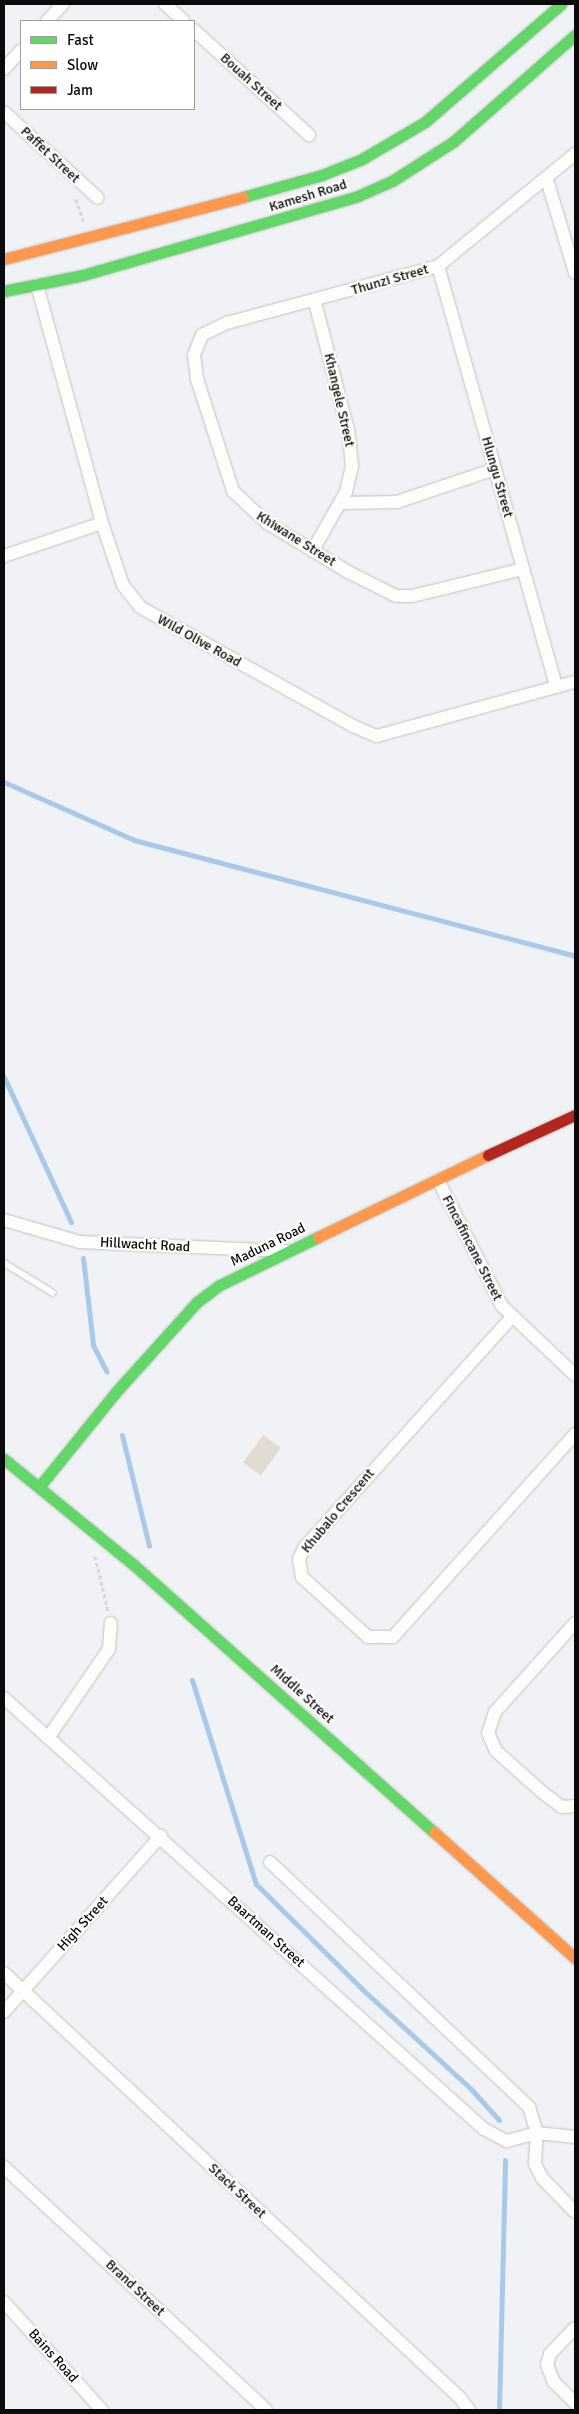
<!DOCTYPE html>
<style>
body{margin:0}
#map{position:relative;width:579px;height:2414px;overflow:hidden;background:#f1f2f5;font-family:Signika,sans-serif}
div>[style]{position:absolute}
.stream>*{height:5px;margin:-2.5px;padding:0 2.5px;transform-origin:2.5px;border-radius:2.5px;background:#a8c9e9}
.building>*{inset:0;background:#e2dbd3;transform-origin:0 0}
.path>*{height:3px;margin-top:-1.5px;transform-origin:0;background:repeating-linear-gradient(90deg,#d8d8d9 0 4px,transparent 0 6.5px)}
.roads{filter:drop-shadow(0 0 1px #c1c2c4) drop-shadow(0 0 1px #c1c2c4)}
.lane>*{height:6px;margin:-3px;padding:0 3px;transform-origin:3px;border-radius:3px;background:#fdfdfe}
.street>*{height:12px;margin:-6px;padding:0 6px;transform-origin:6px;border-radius:6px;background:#fdfdfe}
.fast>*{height:11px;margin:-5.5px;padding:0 5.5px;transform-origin:5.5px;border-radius:5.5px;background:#63d668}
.slow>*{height:11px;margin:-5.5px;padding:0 5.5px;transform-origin:5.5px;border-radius:5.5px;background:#ff974d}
.jam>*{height:11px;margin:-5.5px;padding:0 5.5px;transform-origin:5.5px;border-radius:5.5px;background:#b3261e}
span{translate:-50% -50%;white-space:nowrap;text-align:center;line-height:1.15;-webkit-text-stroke:4.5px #fff;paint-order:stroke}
.street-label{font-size:14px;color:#0b0b0d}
.frame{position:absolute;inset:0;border:5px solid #0b0b0d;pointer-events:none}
.legend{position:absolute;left:20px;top:20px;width:175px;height:90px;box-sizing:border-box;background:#fff;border:1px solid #9d9d9e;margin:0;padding:6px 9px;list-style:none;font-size:15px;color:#0b0b0d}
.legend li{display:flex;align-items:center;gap:10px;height:25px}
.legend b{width:25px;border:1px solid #9d9d9e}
</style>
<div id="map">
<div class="stream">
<div style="left:4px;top:782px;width:142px;rotate:24deg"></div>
<div style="left:134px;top:840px;width:456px;rotate:14.7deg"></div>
<div style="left:4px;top:1077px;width:160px;rotate:65.2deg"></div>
<div style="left:83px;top:1258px;width:88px;rotate:83.4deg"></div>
<div style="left:93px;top:1345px;width:30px;rotate:63deg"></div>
<div style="left:122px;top:1435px;width:114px;rotate:76.3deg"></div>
<div style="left:192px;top:1680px;width:214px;rotate:72.6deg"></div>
<div style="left:256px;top:1884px;width:149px;rotate:44.7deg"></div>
<div style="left:362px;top:1989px;width:148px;rotate:42.5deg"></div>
<div style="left:471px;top:2089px;width:42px;rotate:47.9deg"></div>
<div style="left:499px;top:2410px;width:250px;rotate:-88.6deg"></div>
</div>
<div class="building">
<div style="left:263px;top:1435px;width:22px;height:34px;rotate:36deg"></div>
</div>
<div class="path">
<div style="left:76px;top:199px;width:25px;rotate:72deg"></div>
<div style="left:95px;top:1556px;width:57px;rotate:76.7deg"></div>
</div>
<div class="roads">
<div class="lane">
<div style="left:4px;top:1263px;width:57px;rotate:31.5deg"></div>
</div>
<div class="street">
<div style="left:165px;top:4px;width:25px;rotate:42deg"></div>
<div style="left:47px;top:21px;width:23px;rotate:-47deg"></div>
<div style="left:194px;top:30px;width:156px;rotate:42.4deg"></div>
<div style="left:4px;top:69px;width:25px;rotate:-48deg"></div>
<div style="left:4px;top:112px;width:127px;rotate:42.5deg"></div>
<div style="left:547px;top:180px;width:97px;rotate:73.2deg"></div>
<div style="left:438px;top:266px;width:437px;rotate:74.3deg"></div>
<div style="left:37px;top:285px;width:247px;rotate:74.7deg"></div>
<div style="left:102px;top:523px;width:65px;rotate:71.3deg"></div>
<div style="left:123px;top:585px;width:28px;rotate:52deg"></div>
<div style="left:140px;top:607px;width:244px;rotate:29.2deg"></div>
<div style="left:353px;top:726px;width:26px;rotate:23deg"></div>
<div style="left:377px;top:736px;width:205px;rotate:-15.3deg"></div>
<div style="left:340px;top:503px;width:57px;rotate:-1deg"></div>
<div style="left:397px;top:502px;width:103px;rotate:-18.6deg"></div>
<div style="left:313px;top:550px;width:67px;rotate:-60.4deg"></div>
<div style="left:346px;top:492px;width:27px;rotate:-77deg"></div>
<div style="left:352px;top:466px;width:36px;rotate:-96deg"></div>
<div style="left:348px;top:430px;width:132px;rotate:-104.5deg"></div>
<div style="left:4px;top:556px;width:103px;rotate:-18.6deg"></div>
<div style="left:523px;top:569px;width:114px;rotate:166.3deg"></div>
<div style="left:412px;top:596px;width:16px;rotate:180deg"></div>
<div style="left:396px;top:596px;width:51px;rotate:-153.4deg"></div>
<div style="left:350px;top:573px;width:97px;rotate:-148.9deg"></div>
<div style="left:267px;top:523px;width:47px;rotate:-136.7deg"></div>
<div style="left:233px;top:491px;width:118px;rotate:-107.8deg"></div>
<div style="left:197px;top:379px;width:24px;rotate:-97deg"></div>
<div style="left:194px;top:355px;width:22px;rotate:-68deg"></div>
<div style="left:202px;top:335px;width:28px;rotate:-26deg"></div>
<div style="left:227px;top:323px;width:219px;rotate:-15.1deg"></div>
<div style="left:438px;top:266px;width:177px;rotate:-39.3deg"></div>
<div style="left:438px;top:1180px;width:141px;rotate:63.1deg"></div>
<div style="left:502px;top:1306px;width:100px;rotate:43.4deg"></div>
<div style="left:4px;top:1220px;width:79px;rotate:16.1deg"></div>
<div style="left:80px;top:1242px;width:206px;rotate:2.5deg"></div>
<div style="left:511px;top:1318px;width:308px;rotate:132deg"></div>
<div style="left:305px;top:1547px;width:13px;rotate:117deg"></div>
<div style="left:299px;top:1559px;width:18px;rotate:81deg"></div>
<div style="left:302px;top:1577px;width:89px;rotate:42.3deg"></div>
<div style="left:368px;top:1637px;width:25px"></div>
<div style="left:393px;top:1637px;width:273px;rotate:-48.1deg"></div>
<div style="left:575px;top:1623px;width:120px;rotate:132deg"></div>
<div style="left:495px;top:1712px;width:22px;rotate:108deg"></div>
<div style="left:488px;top:1733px;width:20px;rotate:66deg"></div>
<div style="left:496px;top:1751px;width:62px;rotate:41.7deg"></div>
<div style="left:542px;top:1792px;width:25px;rotate:37deg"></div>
<div style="left:562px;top:1807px;width:13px;rotate:-4deg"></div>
<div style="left:4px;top:1698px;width:645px;rotate:41.92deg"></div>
<div style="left:484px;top:2129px;width:26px;rotate:28deg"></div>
<div style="left:507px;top:2141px;width:31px;rotate:-15deg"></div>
<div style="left:537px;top:2133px;width:38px;rotate:6deg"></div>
<div style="left:48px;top:1738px;width:108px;rotate:-55.6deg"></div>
<div style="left:109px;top:1649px;width:26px;rotate:-86deg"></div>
<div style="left:270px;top:1862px;width:357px;rotate:43.4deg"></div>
<div style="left:529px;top:2107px;width:27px;rotate:73deg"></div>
<div style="left:537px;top:2133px;width:31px;rotate:94deg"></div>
<div style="left:535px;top:2164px;width:16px;rotate:63deg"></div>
<div style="left:542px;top:2178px;width:47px;rotate:45.9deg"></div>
<div style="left:4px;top:1973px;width:623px;rotate:42.98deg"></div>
<div style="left:460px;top:2398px;width:15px;rotate:53deg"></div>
<div style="left:4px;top:2012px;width:236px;rotate:-48.3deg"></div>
<div style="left:4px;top:2167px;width:357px;rotate:42.8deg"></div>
<div style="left:4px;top:2302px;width:146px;rotate:47.8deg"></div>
<div style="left:575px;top:2328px;width:36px;rotate:134deg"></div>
<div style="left:550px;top:2354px;width:11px;rotate:105deg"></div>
<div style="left:547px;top:2365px;width:18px;rotate:68deg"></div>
<div style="left:554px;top:2382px;width:30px;rotate:45deg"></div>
</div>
<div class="fast">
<div style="left:243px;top:197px;width:82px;rotate:-15.6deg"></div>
<div style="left:322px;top:175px;width:43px;rotate:-21.8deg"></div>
<div style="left:362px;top:159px;width:73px;rotate:-30.4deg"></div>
<div style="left:425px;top:122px;width:180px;rotate:-40.9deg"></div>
<div style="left:4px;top:291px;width:81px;rotate:-11.4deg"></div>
<div style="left:83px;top:275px;width:286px;rotate:-16deg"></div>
<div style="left:358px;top:196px;width:37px;rotate:-24deg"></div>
<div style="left:392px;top:181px;width:72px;rotate:-32.6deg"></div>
<div style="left:453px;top:142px;width:162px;rotate:-41.3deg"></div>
<div style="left:4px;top:1459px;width:168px;rotate:39.2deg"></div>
<div style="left:134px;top:1565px;width:402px;rotate:41.7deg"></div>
<div style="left:39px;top:1487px;width:121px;rotate:-51deg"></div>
<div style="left:115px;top:1393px;width:122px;rotate:-48deg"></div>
<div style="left:197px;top:1302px;width:26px;rotate:-37deg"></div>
<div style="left:218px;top:1286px;width:111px;rotate:-26.1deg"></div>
</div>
<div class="slow">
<div style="left:4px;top:259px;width:247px;rotate:-14.5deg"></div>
<div style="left:318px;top:1237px;width:189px;rotate:-25.8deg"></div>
<div style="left:434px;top:1832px;width:189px;rotate:41.8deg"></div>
</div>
<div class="jam">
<div style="left:488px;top:1155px;width:96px;rotate:-24.7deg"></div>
</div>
</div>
<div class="street-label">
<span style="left:251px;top:82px;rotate:42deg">Bouah Street</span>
<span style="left:50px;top:155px;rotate:43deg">Paffet Street</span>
<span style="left:308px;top:196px;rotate:-17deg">Kamesh Road</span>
<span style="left:390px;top:280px;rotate:-16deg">Thunzi Street</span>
<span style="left:339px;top:400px;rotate:77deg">Khangele Street</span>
<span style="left:497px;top:477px;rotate:74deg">Hlungu Street</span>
<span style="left:296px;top:539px;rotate:32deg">Khiwane Street</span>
<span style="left:199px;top:641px;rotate:29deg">Wild Olive Road</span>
<span style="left:145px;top:1245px;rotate:3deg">Hillwacht Road</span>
<span style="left:268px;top:1245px;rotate:-26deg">Maduna Road</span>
<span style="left:472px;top:1248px;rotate:63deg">Fincafincane Street</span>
<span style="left:338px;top:1511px;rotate:-50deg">Khubalo Crescent</span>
<span style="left:302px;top:1694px;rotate:42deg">Middle Street</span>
<span style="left:83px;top:1924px;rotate:-48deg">High Street</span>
<span style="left:266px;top:1932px;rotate:42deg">Baartman Street</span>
<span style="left:237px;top:2191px;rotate:43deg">Stack Street</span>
<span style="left:135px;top:2288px;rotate:43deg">Brand Street</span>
<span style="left:53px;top:2356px;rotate:48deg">Bains Road</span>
</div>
<div class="frame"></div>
<ul class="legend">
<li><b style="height:6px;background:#63d668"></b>Fast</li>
<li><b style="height:6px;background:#ff974d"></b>Slow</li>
<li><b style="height:6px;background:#b3261e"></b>Jam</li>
</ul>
</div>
